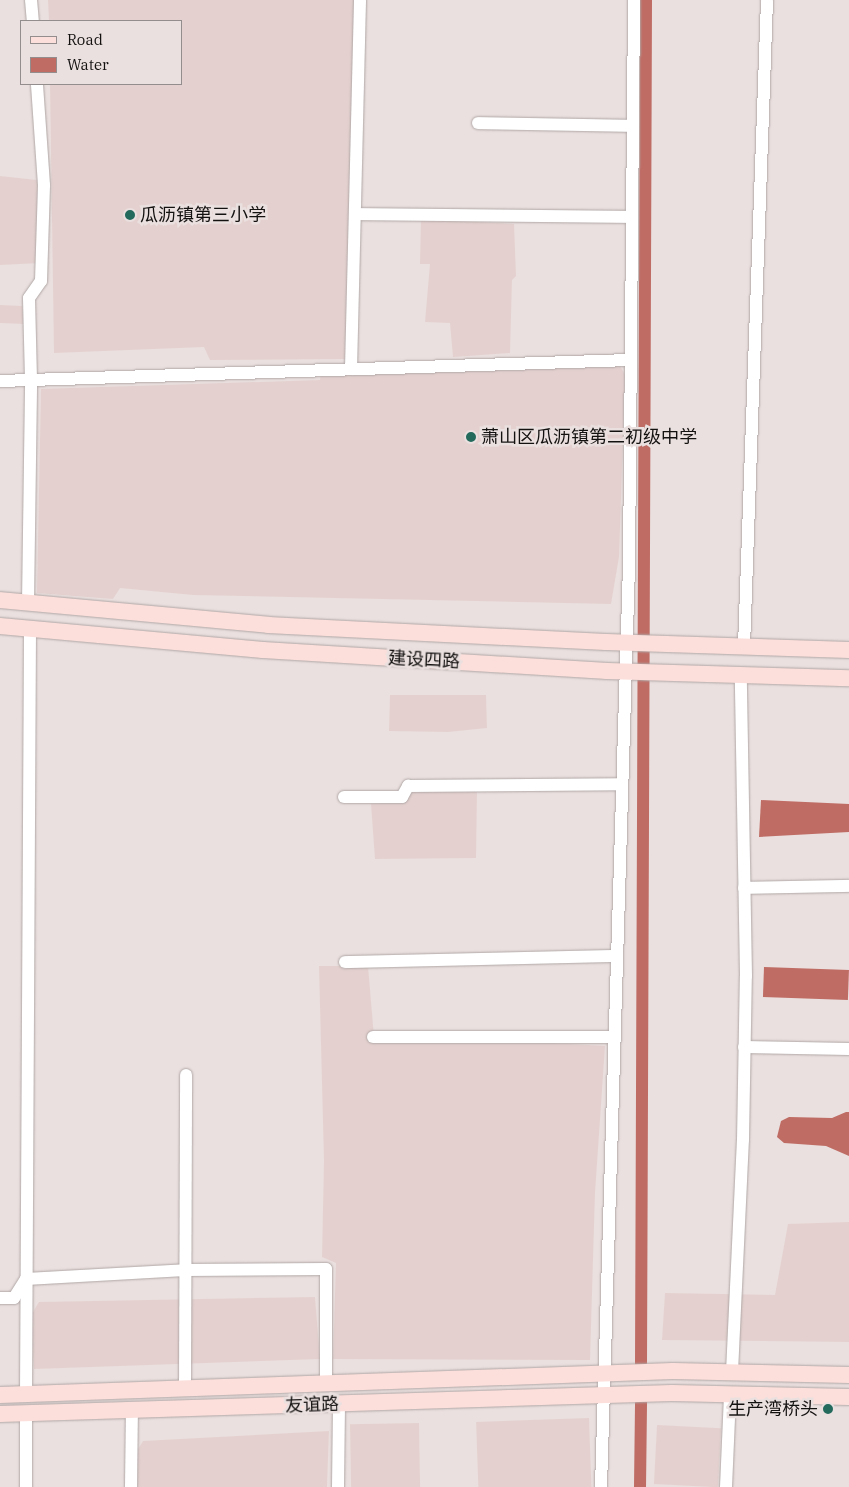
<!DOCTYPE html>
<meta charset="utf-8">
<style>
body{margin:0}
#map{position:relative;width:849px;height:1487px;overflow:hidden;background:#eae0df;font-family:"IBM Plex Serif","Noto Sans SC",serif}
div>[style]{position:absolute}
.built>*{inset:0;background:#e4d1cf;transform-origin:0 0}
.water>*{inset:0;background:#bf6c64;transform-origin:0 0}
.canal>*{height:12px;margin:-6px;padding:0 6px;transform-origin:6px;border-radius:6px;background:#bf6c64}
.roads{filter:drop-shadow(0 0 1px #b0a7a6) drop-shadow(0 0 1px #b0a7a6)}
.minor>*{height:12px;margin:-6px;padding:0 6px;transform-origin:6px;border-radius:6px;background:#fff}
.major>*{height:16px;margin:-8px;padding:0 8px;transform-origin:8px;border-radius:8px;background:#fcdfdb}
.dots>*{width:14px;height:14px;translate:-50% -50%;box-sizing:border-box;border:2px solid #eae0df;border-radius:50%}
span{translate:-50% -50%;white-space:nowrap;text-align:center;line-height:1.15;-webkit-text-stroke:5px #eae0df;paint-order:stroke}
.poi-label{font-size:18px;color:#141111}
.left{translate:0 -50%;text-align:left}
.right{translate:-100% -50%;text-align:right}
.street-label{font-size:18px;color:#141111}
.legend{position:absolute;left:20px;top:20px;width:162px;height:65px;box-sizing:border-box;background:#eae0df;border:1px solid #948d8d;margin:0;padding:6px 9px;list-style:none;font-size:15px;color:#141111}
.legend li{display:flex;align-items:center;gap:10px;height:25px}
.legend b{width:25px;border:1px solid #948d8d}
</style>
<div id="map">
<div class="built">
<div style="clip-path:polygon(48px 0,356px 0,345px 359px,210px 360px,204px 347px,54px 353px,50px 84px,181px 84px,181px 21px,49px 21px)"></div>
<div style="clip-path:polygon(0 176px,37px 180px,40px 263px,0 265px)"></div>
<div style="clip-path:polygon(421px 219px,514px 224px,516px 276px,512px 280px,510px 353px,453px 357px,450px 323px,425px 322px,430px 264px,420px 264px)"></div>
<div style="clip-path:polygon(0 305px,22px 306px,24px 324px,0 323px)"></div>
<div style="clip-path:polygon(608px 354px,618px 362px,625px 375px,619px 557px,611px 604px,193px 595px,120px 588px,113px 599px,37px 593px,41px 389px,320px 380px,321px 366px)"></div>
<div style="clip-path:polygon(390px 695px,486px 695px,487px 728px,448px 732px,389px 731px)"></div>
<div style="clip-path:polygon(411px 791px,477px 792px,476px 858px,375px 859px,371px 804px,402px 801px)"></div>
<div style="clip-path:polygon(319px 966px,368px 966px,374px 1037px,465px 1038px,605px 1046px,595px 1193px,590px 1360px,333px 1359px,336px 1263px,322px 1257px,324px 1161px)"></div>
<div style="clip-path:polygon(849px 1222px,849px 1342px,662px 1340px,665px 1293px,775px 1295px,788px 1224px)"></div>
<div style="clip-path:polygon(315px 1297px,320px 1359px,34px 1369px,31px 1315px,39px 1302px)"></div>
<div style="left:589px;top:1418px;width:69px;height:113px;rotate:88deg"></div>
<div style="left:419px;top:1423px;width:64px;height:69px;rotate:89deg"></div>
<div style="left:657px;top:1425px;width:64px;height:59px;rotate:3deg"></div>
<div style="clip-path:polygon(329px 1431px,327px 1487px,138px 1487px,137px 1451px,143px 1441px)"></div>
</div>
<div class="water">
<div style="clip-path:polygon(761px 800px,849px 804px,849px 832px,759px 837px)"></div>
<div style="left:764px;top:967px;width:85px;height:30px;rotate:2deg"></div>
<div style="clip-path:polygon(846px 1112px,849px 1112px,849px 1156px,826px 1146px,784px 1143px,777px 1137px,781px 1121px,789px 1117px,832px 1118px)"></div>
</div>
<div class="canal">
<div style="left:641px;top:1365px;width:1365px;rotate:-89.79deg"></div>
<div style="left:640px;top:1487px;width:86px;rotate:-89.3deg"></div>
</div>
<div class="roads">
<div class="minor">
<div style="left:31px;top:0;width:21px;rotate:85deg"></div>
<div style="left:478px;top:123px;width:155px;rotate:1.1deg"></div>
<div style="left:355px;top:214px;width:277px;rotate:0.6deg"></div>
<div style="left:351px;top:369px;width:369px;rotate:-88.6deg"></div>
<div style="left:0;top:381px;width:631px;rotate:-1.91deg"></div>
<div style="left:28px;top:603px;width:223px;rotate:-89.2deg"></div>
<div style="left:31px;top:380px;width:82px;rotate:-91.4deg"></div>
<div style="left:29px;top:298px;width:21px;rotate:-55deg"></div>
<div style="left:41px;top:281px;width:96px;rotate:-88.2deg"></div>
<div style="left:44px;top:185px;width:101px;rotate:-94deg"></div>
<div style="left:744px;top:646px;width:646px;rotate:-87.96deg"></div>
<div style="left:344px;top:797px;width:58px"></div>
<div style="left:402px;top:797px;width:13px;rotate:-61deg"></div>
<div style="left:408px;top:786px;width:213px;rotate:-0.5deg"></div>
<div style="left:744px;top:888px;width:105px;rotate:-1.1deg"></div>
<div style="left:345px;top:962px;width:272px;rotate:-1.3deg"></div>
<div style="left:373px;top:1037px;width:241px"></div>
<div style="left:744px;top:1047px;width:105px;rotate:1.1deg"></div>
<div style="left:0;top:1298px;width:14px"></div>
<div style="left:14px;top:1298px;width:22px;rotate:-58deg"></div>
<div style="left:26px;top:1279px;width:159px;rotate:-3.2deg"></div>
<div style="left:185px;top:1270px;width:141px;rotate:-0.4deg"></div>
<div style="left:326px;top:1269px;width:114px;rotate:90deg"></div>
<div style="left:732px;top:1372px;width:232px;rotate:-87.3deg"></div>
<div style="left:743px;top:1140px;width:164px;rotate:-89deg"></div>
<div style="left:746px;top:976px;width:301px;rotate:-91deg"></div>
<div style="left:185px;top:1388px;width:313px;rotate:-89.8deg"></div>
<div style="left:26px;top:1394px;width:765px;rotate:-89.7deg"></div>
<div style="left:26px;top:1487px;width:73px;rotate:-90deg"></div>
<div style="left:131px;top:1487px;width:77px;rotate:-89.3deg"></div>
<div style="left:338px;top:1487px;width:83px;rotate:-89.3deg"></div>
<div style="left:601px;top:1487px;width:923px;rotate:-88.26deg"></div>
<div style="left:629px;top:564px;width:564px;rotate:-89.49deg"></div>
<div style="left:726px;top:1487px;width:93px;rotate:-87.5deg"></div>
</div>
<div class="major">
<div style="left:0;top:600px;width:269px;rotate:5.3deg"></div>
<div style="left:268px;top:625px;width:338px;rotate:2.9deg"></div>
<div style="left:606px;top:642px;width:243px;rotate:1.9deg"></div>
<div style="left:0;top:626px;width:264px;rotate:5.2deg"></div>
<div style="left:263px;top:650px;width:345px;rotate:3.5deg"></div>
<div style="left:607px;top:671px;width:242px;rotate:1.7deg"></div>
<div style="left:0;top:1395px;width:673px;rotate:-2.04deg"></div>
<div style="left:673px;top:1371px;width:176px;rotate:1.3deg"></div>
<div style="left:0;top:1414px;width:672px;rotate:-1.79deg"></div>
<div style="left:672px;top:1393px;width:177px;rotate:1.3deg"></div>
</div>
</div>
<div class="dots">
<div style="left:130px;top:215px;background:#23695c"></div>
<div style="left:471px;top:437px;background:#23695c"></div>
<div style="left:828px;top:1409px;background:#23695c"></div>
</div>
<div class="poi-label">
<span class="left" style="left:140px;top:215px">瓜沥镇第三小学</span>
<span class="left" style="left:481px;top:437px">萧山区瓜沥镇第二初级中学</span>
<span class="right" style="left:818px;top:1409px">生产湾桥头</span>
</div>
<div class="street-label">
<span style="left:424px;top:660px;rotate:3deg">建设四路</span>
<span style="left:312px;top:1405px;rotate:-2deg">友谊路</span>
</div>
<ul class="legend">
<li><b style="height:6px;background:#fcdfdb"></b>Road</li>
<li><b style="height:14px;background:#bf6c64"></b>Water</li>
</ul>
</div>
